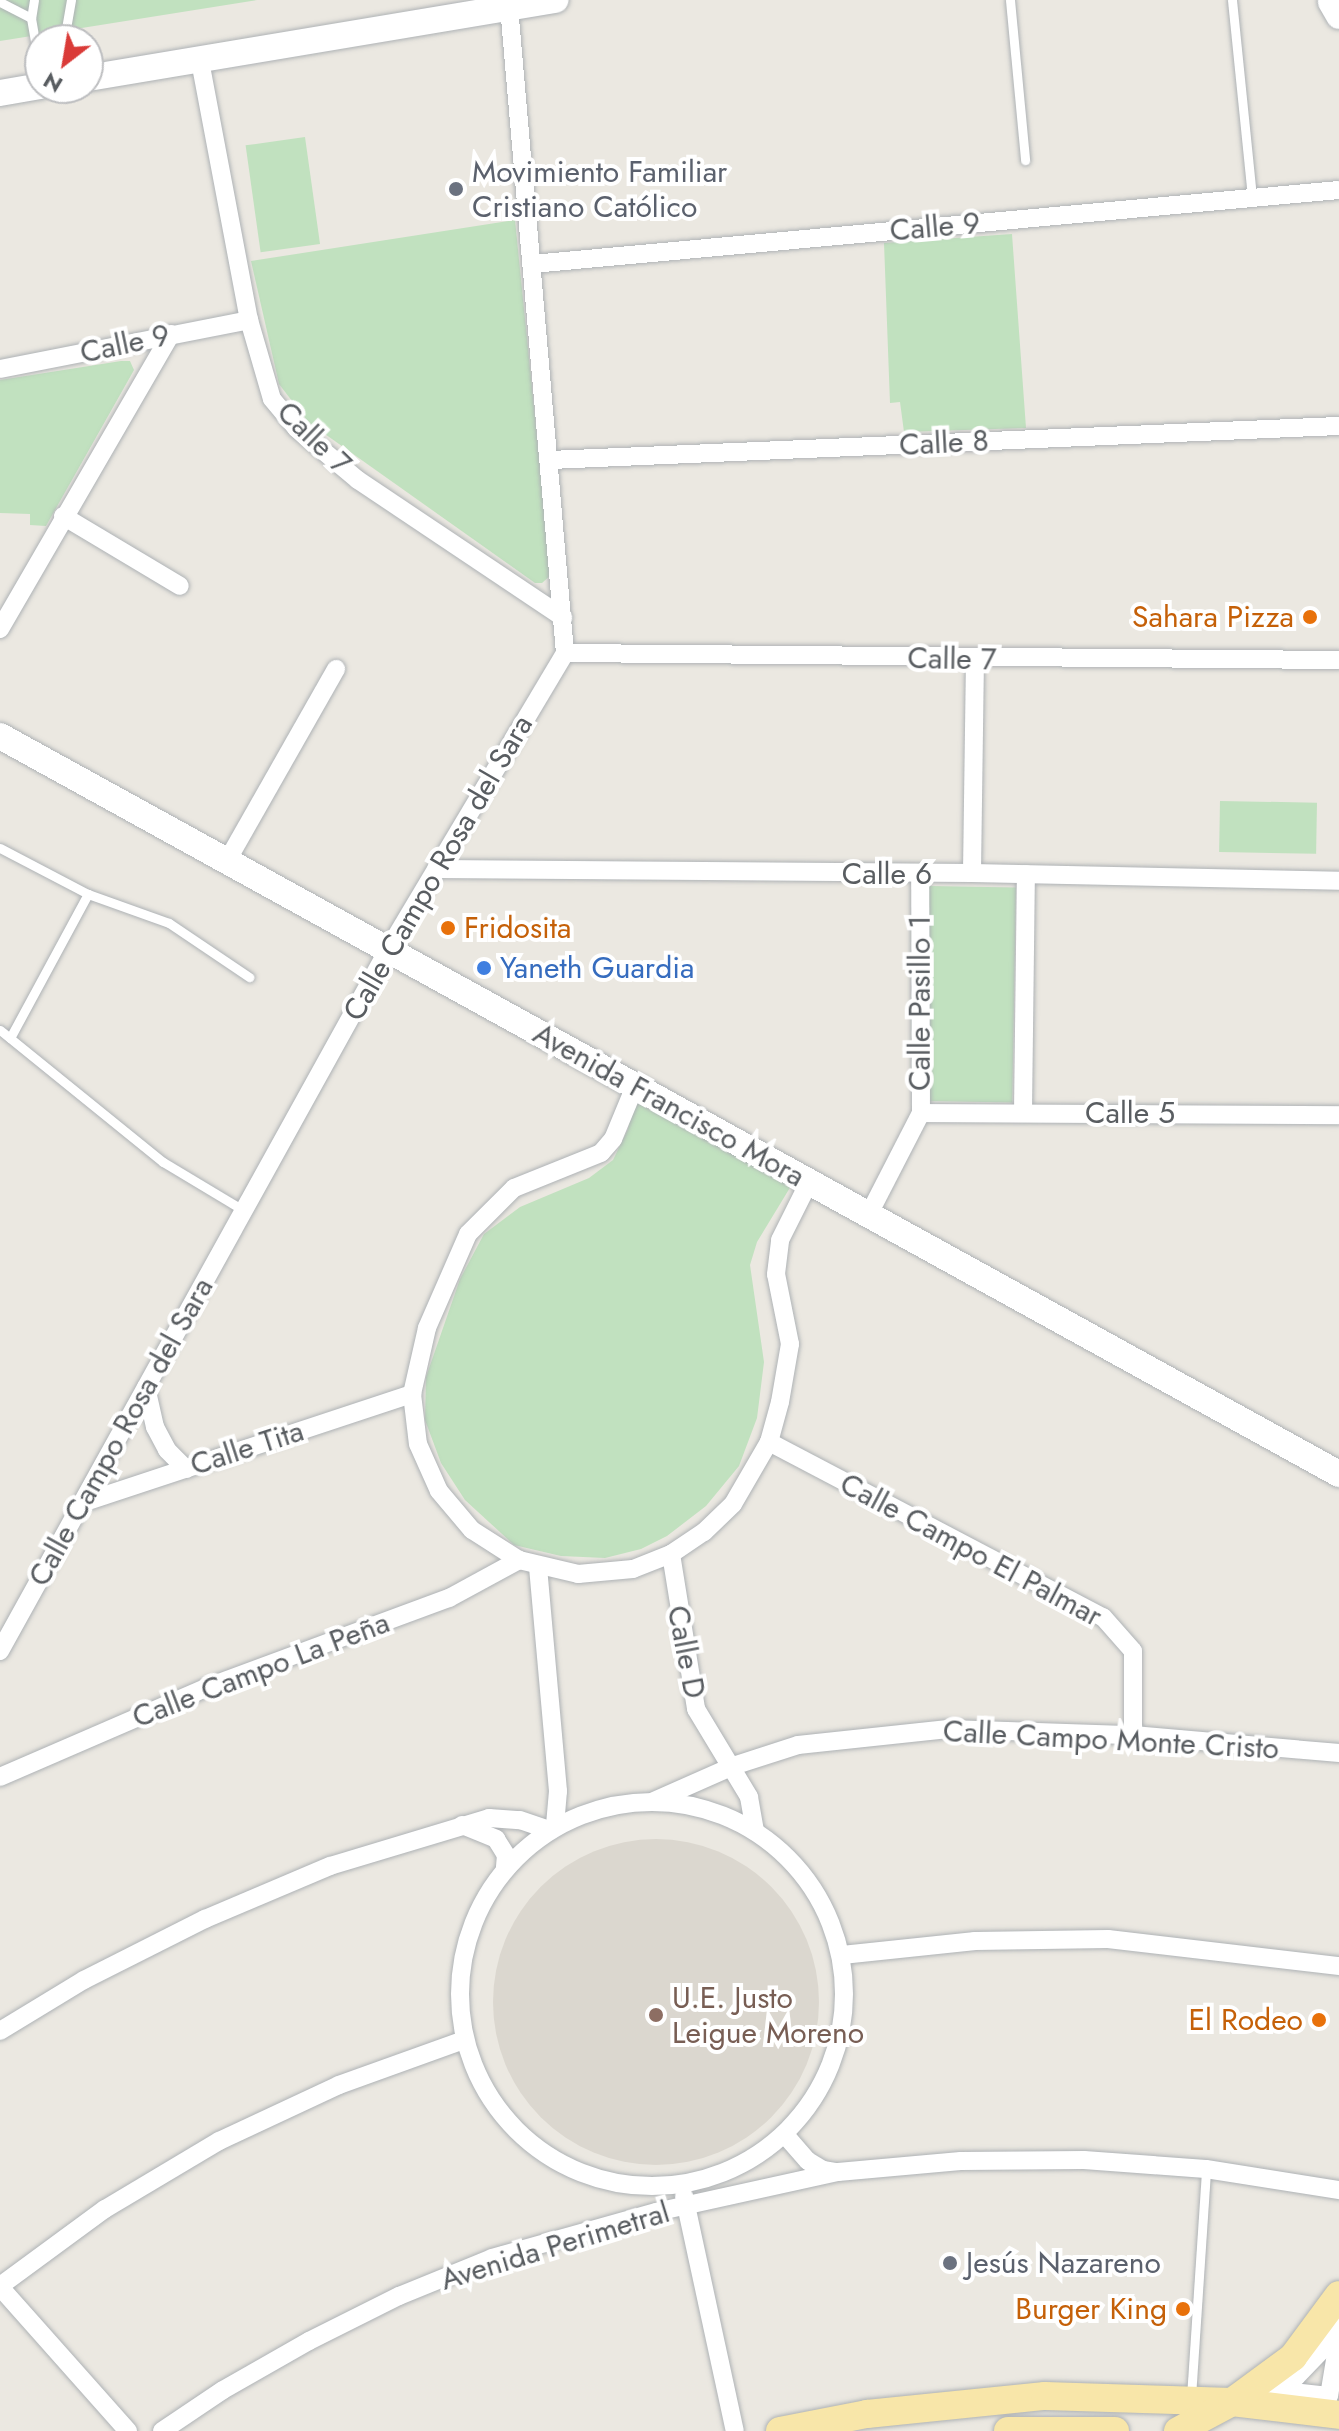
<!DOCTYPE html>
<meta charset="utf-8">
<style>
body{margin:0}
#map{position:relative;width:1339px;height:2431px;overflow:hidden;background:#ebe8e1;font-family:Jost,sans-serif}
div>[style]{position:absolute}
.education>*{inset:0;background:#dbd7cf}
.round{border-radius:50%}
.green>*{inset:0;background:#c1e1bf;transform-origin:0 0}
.roads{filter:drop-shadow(0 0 2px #aeb2b5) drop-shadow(0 0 2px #aeb2b5)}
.lane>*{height:9px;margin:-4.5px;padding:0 4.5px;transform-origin:4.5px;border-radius:4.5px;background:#fff}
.street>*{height:18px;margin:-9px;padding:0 9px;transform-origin:9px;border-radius:9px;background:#fff}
.street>.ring{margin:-9px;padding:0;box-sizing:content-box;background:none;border:18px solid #fff;border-radius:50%}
.secondary>*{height:26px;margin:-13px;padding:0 13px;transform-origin:13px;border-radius:13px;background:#fff}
.primary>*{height:28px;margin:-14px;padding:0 14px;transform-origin:14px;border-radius:14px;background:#f8e6a9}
.dots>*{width:22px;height:22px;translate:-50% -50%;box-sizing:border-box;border:4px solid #fff;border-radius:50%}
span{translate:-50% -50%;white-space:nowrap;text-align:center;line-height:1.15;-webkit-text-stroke:8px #fff;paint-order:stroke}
.worship-label{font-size:30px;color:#5b616d}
.left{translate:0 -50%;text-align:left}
.street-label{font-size:30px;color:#595d61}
.food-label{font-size:30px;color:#c56008}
.right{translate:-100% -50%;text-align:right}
.shop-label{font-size:30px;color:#366cbe}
.education-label{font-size:30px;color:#785e54}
.north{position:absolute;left:24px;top:24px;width:80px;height:80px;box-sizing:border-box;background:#fff;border:2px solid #bdbec0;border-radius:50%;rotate:211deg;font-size:22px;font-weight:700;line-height:32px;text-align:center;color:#595d61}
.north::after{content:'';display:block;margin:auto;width:28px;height:36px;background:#da3b38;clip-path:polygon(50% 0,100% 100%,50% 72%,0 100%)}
</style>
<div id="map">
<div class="education">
<div class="round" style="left:493px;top:1839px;width:326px;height:326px"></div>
</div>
<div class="green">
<div style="clip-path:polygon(0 0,257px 0,0 41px)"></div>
<div style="left:305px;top:137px;width:108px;height:60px;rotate:82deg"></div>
<div style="clip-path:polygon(515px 220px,551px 575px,542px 583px,535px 583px,308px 422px,279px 384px,251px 261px)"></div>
<div style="clip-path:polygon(1012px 234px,1026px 428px,904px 432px,900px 402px,890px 403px,884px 243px)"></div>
<div style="clip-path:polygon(121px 361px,130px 361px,134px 370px,46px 526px,30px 525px,30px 514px,0 513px,0 380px)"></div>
<div style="left:1220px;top:801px;width:97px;height:51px;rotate:1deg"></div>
<div style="left:929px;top:886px;width:87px;height:215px;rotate:1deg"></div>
<div style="clip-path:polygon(632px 1100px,791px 1186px,757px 1242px,750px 1265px,764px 1362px,757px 1418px,739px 1466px,706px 1506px,667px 1536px,641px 1549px,605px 1558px,561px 1556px,514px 1545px,465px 1500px,441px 1463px,425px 1420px,426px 1377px,460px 1279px,484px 1234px,520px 1207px,589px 1178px,613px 1160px,628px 1129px)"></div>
</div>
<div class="roads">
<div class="lane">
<div style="left:34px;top:0;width:18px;rotate:99deg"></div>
<div style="left:31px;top:18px;width:53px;rotate:80.2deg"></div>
<div style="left:1010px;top:0;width:161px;rotate:84.6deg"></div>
<div style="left:1232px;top:0;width:199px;rotate:84.2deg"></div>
<div style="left:0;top:2px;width:35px;rotate:27deg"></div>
<div style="left:64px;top:40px;width:41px;rotate:-80.1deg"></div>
<div style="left:0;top:848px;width:99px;rotate:27.6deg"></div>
<div style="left:88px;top:894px;width:86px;rotate:19.7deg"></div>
<div style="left:169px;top:923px;width:97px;rotate:34deg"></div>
<div style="left:0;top:1030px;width:210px;rotate:39deg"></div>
<div style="left:163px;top:1162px;width:93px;rotate:31deg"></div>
<div style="left:10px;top:1038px;width:164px;rotate:-61.6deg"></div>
<div style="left:1191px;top:2397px;width:228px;rotate:-86.2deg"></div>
</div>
<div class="street">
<div style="left:200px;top:61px;width:264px;rotate:79.3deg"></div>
<div style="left:249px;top:320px;width:82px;rotate:73.8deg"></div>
<div style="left:272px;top:399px;width:38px;rotate:50deg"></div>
<div style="left:296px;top:428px;width:81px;rotate:40deg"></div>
<div style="left:358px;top:480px;width:247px;rotate:33.8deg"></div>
<div style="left:532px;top:264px;width:810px;rotate:-5.24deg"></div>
<div style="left:0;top:369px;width:254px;rotate:-11.1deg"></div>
<div style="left:550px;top:460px;width:790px;rotate:-2.47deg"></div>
<div style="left:63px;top:516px;width:136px;rotate:30.9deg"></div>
<div style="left:0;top:629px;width:341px;rotate:-59.9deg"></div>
<div style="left:565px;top:653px;width:774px;rotate:0.52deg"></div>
<div style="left:227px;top:861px;width:221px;rotate:-60.4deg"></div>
<div style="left:436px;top:869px;width:536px;rotate:0.43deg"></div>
<div style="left:972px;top:873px;width:367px;rotate:1.2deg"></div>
<div style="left:972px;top:873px;width:214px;rotate:-89.2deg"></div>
<div style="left:635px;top:1086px;width:57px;rotate:112.5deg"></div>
<div style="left:613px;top:1139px;width:18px;rotate:131deg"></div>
<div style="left:601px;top:1153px;width:94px;rotate:158.1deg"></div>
<div style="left:514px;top:1188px;width:65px;rotate:135deg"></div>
<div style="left:468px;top:1234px;width:103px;rotate:113.6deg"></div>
<div style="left:427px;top:1328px;width:68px;rotate:102.8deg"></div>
<div style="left:412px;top:1394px;width:50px;rotate:83.2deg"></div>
<div style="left:418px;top:1444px;width:51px;rotate:65.9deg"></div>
<div style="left:439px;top:1491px;width:51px;rotate:49.8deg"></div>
<div style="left:472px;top:1530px;width:56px;rotate:32.6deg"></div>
<div style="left:519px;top:1560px;width:61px;rotate:13.3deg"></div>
<div style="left:578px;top:1574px;width:55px;rotate:-5.2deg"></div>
<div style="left:633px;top:1569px;width:41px;rotate:-21.5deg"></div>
<div style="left:671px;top:1554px;width:40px;rotate:-34deg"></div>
<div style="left:704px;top:1532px;width:40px;rotate:-44deg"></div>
<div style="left:733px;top:1504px;width:72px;rotate:-59.9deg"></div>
<div style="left:769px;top:1442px;width:41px;rotate:-74.6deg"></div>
<div style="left:780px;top:1402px;width:59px;rotate:-80.2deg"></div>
<div style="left:790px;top:1344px;width:71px;rotate:-101.3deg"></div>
<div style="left:776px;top:1274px;width:34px;rotate:-83deg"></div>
<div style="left:780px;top:1240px;width:65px;rotate:-63.4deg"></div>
<div style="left:1023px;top:1112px;width:238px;rotate:-89.3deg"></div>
<div style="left:921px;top:1113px;width:418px;rotate:0.3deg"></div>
<div style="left:869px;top:1214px;width:114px;rotate:-62.8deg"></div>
<div style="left:921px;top:1113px;width:238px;rotate:-90.2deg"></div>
<div style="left:146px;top:1387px;width:41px;rotate:77.3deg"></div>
<div style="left:155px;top:1427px;width:26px;rotate:62deg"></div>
<div style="left:167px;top:1450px;width:27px;rotate:45deg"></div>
<div style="left:769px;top:1442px;width:377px;rotate:27.7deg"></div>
<div style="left:1103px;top:1617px;width:45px;rotate:48.6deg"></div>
<div style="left:1133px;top:1651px;width:84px;rotate:90deg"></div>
<div style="left:82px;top:1503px;width:348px;rotate:-18.3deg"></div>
<div style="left:671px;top:1554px;width:157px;rotate:80.8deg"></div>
<div style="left:696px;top:1709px;width:103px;rotate:58.9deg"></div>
<div style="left:749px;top:1797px;width:35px;rotate:80deg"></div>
<div style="left:538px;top:1567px;width:225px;rotate:84.9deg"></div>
<div style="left:558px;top:1791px;width:35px;rotate:95deg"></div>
<div style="left:0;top:1651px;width:801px;rotate:-61.04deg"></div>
<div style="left:388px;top:950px;width:346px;rotate:-59.2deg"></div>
<div style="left:565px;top:653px;width:648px;rotate:-94.95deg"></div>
<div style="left:0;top:1777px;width:227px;rotate:-23.4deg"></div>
<div style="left:208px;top:1687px;width:257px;rotate:-20.3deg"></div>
<div style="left:449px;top:1598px;width:80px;rotate:-28.5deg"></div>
<div style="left:654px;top:1801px;width:86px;rotate:-23.9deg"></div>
<div style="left:733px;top:1766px;width:68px;rotate:-17.9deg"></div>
<div style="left:798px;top:1745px;width:151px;rotate:-6.1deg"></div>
<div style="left:948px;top:1729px;width:185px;rotate:1.9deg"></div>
<div style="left:1133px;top:1735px;width:207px;rotate:5deg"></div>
<div class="ring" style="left:460px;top:1802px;width:366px;height:366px"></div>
<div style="left:462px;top:1825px;width:37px;rotate:22deg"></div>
<div style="left:496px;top:1839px;width:19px;rotate:58deg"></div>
<div style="left:506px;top:1855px;width:12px;rotate:95deg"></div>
<div style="left:842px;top:1955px;width:134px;rotate:-6deg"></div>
<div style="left:975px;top:1941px;width:133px;rotate:-0.9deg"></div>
<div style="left:1108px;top:1939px;width:233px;rotate:6.7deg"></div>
<div style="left:0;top:2031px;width:98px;rotate:-31.3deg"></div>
<div style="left:84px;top:1980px;width:136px;rotate:-26.8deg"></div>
<div style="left:205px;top:1919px;width:136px;rotate:-23deg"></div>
<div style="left:330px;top:1866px;width:166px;rotate:-16.8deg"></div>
<div style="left:489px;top:1818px;width:31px;rotate:4deg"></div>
<div style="left:520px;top:1820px;width:31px;rotate:19deg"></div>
<div style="left:786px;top:2136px;width:33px;rotate:49deg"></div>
<div style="left:808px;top:2161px;width:17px;rotate:31deg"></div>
<div style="left:823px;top:2170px;width:12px;rotate:9deg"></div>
<div style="left:684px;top:2196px;width:240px;rotate:77.8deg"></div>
<div style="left:0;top:2286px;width:130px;rotate:-36.3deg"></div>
<div style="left:105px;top:2209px;width:133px;rotate:-30.8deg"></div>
<div style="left:219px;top:2141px;width:132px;rotate:-25deg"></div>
<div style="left:339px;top:2085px;width:133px;rotate:-19.8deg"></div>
<div style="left:0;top:2287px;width:193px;rotate:48.4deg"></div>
<div style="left:1339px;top:2323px;width:33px;rotate:123deg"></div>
<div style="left:1321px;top:2351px;width:36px;rotate:134deg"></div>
<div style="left:1296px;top:2377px;width:26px;rotate:149deg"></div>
<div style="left:1274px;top:2390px;width:55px;rotate:6.2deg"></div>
<div style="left:1329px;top:2396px;width:61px;rotate:-80.5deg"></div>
<div style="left:162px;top:2431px;width:73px;rotate:-33.9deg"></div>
<div style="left:223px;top:2390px;width:99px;rotate:-29.7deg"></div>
<div style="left:309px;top:2341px;width:101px;rotate:-26.6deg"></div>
<div style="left:399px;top:2296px;width:100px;rotate:-22.2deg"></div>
<div style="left:492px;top:2258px;width:170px;rotate:-15.7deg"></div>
<div style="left:656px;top:2212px;width:186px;rotate:-12.4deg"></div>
<div style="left:838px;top:2172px;width:123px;rotate:-5.1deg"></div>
<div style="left:961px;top:2161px;width:123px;rotate:-0.5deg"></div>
<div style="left:1084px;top:2160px;width:122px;rotate:4.2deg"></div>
<div style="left:1206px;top:2169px;width:135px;rotate:9deg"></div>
</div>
<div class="secondary">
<div style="left:1331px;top:2px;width:16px;rotate:60deg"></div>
<div style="left:88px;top:78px;width:474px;rotate:-9.5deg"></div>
<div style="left:0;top:93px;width:41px;rotate:-9.9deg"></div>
<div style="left:0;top:736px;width:1529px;rotate:28.86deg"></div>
</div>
<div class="primary">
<div style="left:780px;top:2431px;width:89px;rotate:-11.1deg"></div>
<div style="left:867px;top:2414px;width:179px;rotate:-5.8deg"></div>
<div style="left:1045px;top:2396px;width:187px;rotate:1.8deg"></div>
<div style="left:1232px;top:2402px;width:108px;rotate:6.9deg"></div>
<div style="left:1008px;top:2431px;width:107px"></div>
<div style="left:1178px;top:2431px;width:61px;rotate:-28.2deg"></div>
<div style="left:1232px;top:2402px;width:76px;rotate:-36.4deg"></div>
<div style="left:1293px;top:2357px;width:77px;rotate:-53.4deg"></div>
</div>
</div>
<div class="dots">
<div style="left:456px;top:189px;background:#6b7280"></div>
<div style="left:1310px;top:617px;background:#e8710a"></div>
<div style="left:448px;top:928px;background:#e8710a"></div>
<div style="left:484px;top:968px;background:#3f7fe0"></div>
<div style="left:656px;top:2015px;background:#8d6e63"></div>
<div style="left:1319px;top:2020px;background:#e8710a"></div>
<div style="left:950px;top:2263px;background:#6b7280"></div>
<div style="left:1183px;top:2309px;background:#e8710a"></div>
</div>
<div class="worship-label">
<span class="left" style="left:472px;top:189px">Movimiento Familiar<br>Cristiano Católico</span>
<span class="left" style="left:966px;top:2263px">Jesús Nazareno</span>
</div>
<div class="street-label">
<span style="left:935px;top:227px;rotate:-5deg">Calle 9</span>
<span style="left:125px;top:344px;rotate:-12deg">Calle 9</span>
<span style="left:314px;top:438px;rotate:44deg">Calle 7</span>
<span style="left:944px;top:443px;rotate:-3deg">Calle 8</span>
<span style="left:952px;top:659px;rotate:1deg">Calle 7</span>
<span style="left:438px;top:868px;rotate:-60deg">Calle Campo Rosa del Sara</span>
<span style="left:887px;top:874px">Calle 6</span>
<span style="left:920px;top:1003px;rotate:-90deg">Calle Pasillo 1</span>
<span style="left:669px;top:1105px;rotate:29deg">Avenida Francisco Mora</span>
<span style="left:1130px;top:1113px">Calle 5</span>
<span style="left:121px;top:1432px;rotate:-61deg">Calle Campo Rosa del Sara</span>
<span style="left:247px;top:1448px;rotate:-18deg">Calle Tita</span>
<span style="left:971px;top:1550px;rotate:28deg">Calle Campo El Palmar</span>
<span style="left:686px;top:1652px;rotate:79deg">Calle D</span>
<span style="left:261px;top:1670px;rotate:-21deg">Calle Campo La Peña</span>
<span style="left:1111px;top:1740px;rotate:3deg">Calle Campo Monte Cristo</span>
<span style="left:555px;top:2246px;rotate:-17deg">Avenida Perimetral</span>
</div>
<div class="food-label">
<span class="right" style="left:1294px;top:617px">Sahara Pizza</span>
<span class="left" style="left:464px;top:928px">Fridosita</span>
<span class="right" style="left:1303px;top:2020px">El Rodeo</span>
<span class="right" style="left:1167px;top:2309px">Burger King</span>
</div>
<div class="shop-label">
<span class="left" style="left:500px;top:968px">Yaneth Guardia</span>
</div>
<div class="education-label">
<span class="left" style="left:672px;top:2015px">U.E. Justo<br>Leigue Moreno</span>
</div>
<div class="north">N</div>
</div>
